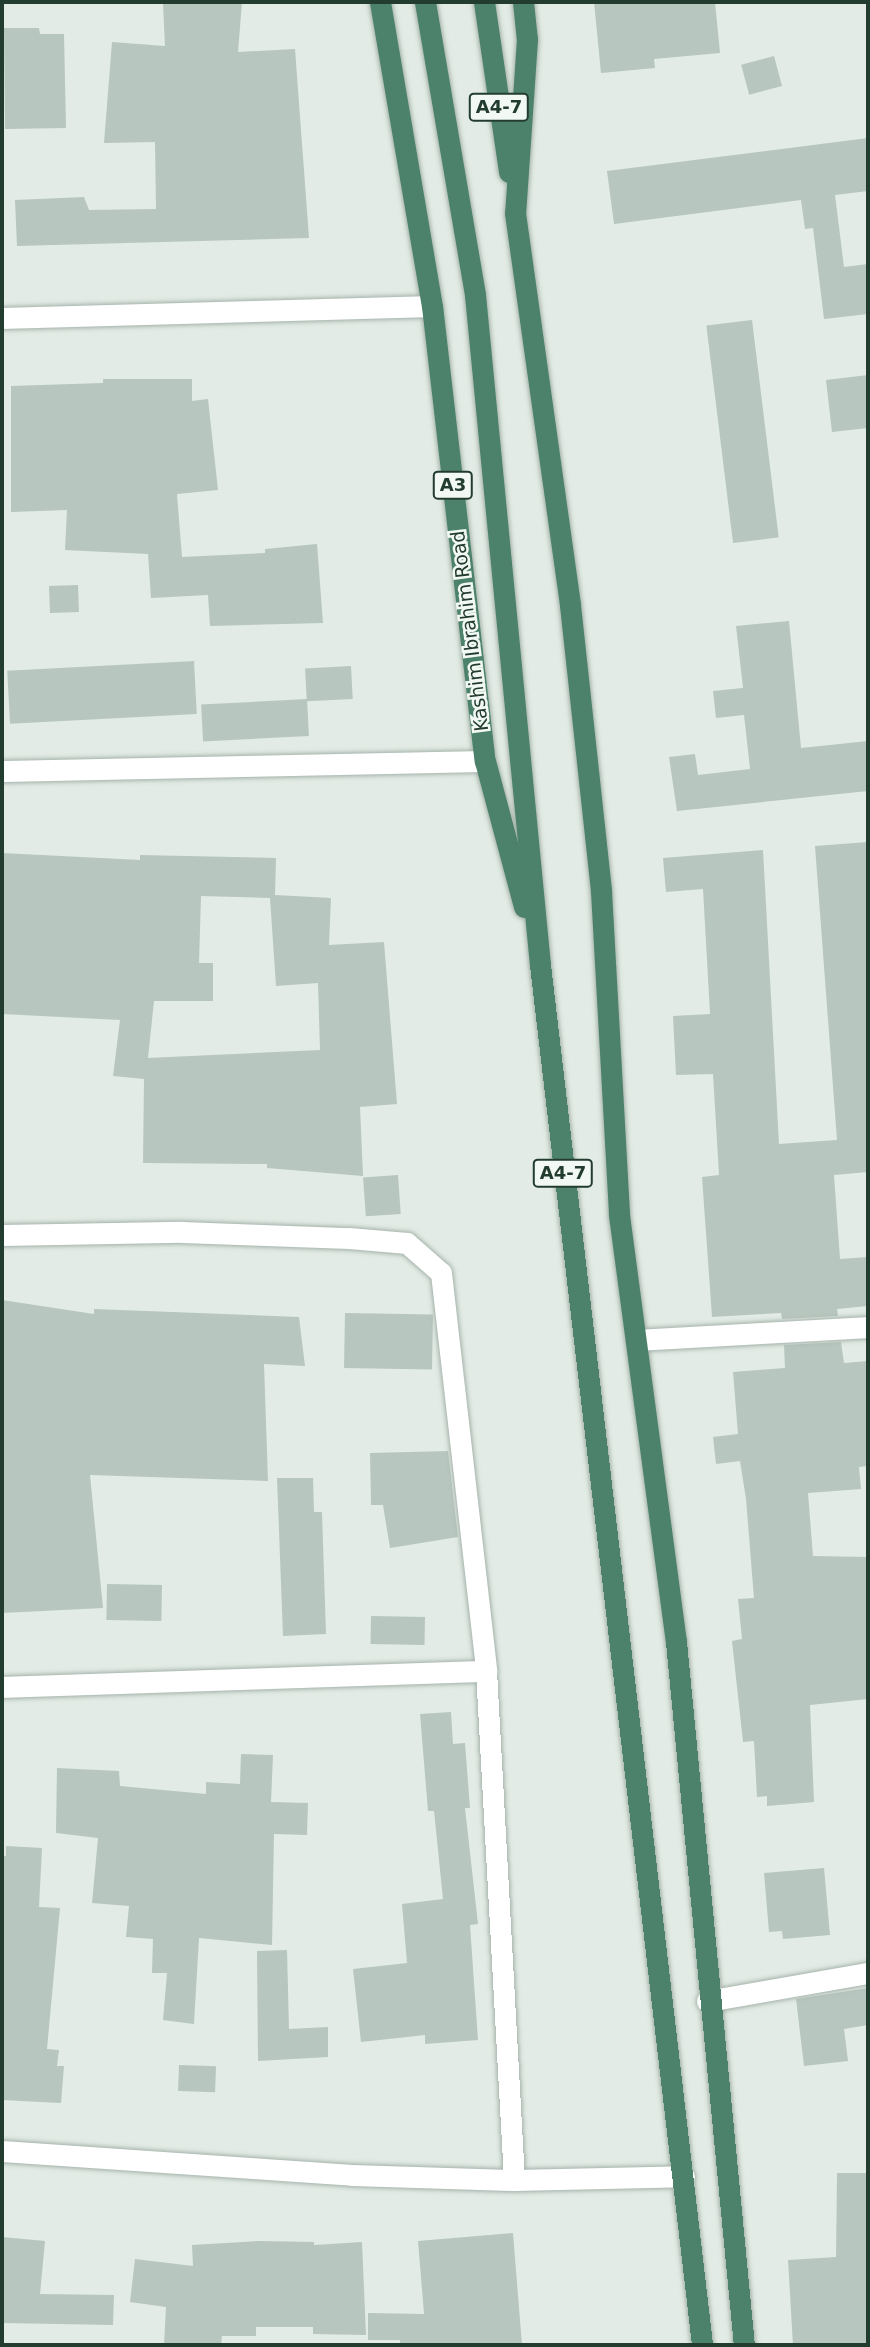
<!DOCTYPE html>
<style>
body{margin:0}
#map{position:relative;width:870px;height:2347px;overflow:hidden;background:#e2ebe5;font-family:"DejaVu Sans",sans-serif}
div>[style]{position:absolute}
.building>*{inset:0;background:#b7c6be;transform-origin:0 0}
.roads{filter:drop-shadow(0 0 2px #a5b3ab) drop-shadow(0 0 2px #a5b3ab)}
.minor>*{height:21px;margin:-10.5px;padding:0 10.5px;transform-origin:10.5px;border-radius:10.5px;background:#fff}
.trunk>*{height:21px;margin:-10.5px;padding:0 10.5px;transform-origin:10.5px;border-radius:10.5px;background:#4c826c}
span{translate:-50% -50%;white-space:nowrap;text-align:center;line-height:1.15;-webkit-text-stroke:5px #f2f8f4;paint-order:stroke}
.shield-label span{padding:2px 5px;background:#f2f8f4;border:2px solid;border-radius:5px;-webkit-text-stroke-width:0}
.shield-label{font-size:18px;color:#233c30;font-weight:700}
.street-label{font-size:19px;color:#233c30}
.frame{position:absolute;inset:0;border:4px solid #233c30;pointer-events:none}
</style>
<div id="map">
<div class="building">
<div style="clip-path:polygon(242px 2px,238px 52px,295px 49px,309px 238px,17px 246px,15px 200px,84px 197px,89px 210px,156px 209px,155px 142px,104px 143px,112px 42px,165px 46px,163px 4px)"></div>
<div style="clip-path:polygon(594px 2px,715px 2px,720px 53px,654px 59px,655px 68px,601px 73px)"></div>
<div style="clip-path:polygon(4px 28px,39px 28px,40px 34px,64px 34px,66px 128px,5px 129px)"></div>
<div style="left:774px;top:56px;width:31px;height:34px;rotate:75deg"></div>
<div style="clip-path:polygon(868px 138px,868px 191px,835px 195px,844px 267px,868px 264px,868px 314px,824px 319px,813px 228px,805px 229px,801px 200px,614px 224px,607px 171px)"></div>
<div style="left:752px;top:320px;width:219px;height:46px;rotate:83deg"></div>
<div style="clip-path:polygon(868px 375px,868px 428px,832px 432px,826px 380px)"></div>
<div style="clip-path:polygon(103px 379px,192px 379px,192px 401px,208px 399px,218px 490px,177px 494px,182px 557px,265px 553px,265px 549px,317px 544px,323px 623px,210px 626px,208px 595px,151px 598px,148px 554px,65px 550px,67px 510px,11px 512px,11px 386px,103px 383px)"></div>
<div style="left:78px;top:585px;width:27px;height:29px;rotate:88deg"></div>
<div style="clip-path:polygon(789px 621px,801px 748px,868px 741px,868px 791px,677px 811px,669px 757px,695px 754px,698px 775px,750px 769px,744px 715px,716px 718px,713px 691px,743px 688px,736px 626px)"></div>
<div style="left:194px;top:661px;width:53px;height:187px;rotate:87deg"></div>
<div style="left:351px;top:666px;width:33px;height:46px;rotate:87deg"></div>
<div style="left:307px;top:699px;width:37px;height:106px;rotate:87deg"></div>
<div style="clip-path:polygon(868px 842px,868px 1172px,834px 1175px,840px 1259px,868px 1257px,868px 1306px,837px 1309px,838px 1316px,782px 1319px,781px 1313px,712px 1317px,702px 1177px,719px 1175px,713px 1074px,676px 1075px,673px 1016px,710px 1014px,703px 889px,666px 892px,663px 858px,763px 850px,779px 1144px,837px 1140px,815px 846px)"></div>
<div style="clip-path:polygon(evenodd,2px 853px,140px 860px,140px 855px,276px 858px,275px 895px,331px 898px,329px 945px,384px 942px,397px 1104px,360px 1107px,363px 1176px,267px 1168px,267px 1164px,143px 1163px,144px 1079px,113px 1076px,120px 1020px,2px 1014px,2px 853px,201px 896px,270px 898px,276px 986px,318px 983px,320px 1050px,148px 1058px,154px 1001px,213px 1001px,213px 963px,199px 963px,201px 896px)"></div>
<div style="left:398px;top:1175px;width:39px;height:35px;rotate:86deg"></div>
<div style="clip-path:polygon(2px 1300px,94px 1314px,94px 1309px,299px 1317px,305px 1366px,264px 1364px,268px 1481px,90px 1475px,103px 1608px,2px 1613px)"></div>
<div style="left:345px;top:1313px;width:88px;height:55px;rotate:1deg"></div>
<div style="clip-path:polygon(841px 1342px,844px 1363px,868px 1361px,868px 1466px,859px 1467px,861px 1489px,808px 1493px,813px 1556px,868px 1557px,868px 1699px,810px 1705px,814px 1802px,767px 1806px,767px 1796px,757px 1797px,754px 1741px,743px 1742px,732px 1641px,742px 1639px,738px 1599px,754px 1598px,746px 1499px,740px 1461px,716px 1464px,713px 1437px,738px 1434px,733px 1372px,785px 1368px,784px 1345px)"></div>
<div style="clip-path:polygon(448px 1451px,458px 1537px,390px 1548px,383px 1505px,371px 1505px,370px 1453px)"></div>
<div style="clip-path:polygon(277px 1478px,313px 1478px,314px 1512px,322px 1512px,326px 1634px,283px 1636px)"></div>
<div style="left:107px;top:1584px;width:55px;height:36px;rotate:1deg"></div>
<div style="left:371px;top:1616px;width:54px;height:28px;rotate:1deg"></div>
<div style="clip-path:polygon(451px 1712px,453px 1744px,465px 1743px,470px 1808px,465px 1808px,478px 1924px,470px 1925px,478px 2040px,425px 2044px,425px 2035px,361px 2042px,353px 1969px,407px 1963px,402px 1904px,443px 1899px,434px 1811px,428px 1811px,420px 1714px)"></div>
<div style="clip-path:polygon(241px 1754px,273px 1755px,271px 1802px,308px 1803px,307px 1835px,274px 1834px,272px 1945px,199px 1938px,194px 2024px,163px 2020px,167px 1973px,152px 1973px,153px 1939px,126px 1937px,129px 1906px,92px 1903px,98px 1838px,56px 1833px,57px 1768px,119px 1771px,120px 1786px,206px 1794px,206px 1782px,240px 1784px)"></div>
<div style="clip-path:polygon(6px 1846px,42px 1848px,39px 1907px,60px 1908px,47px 2049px,59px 2050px,57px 2066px,64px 2066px,61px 2103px,2px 2100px,2px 1856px,6px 1856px)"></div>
<div style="clip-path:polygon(824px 1868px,830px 1935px,783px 1939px,782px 1931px,769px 1932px,764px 1873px)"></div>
<div style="clip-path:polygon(287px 1950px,289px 2029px,328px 2027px,328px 2057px,258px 2061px,257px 1951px)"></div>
<div style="clip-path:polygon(868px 1988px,868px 2025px,844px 2029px,848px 2061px,804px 2066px,796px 1999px)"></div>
<div style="left:179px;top:2065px;width:37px;height:26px;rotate:2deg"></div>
<div style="clip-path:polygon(837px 2173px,868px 2173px,868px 2345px,793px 2345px,788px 2260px,836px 2257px)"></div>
<div style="clip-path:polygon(513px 2233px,522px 2345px,400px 2345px,400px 2340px,368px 2340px,368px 2313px,424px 2314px,418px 2241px)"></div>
<div style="clip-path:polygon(2px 2237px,45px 2241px,40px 2294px,114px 2295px,113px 2325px,2px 2323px)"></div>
<div style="clip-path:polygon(259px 2241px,314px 2242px,314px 2245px,362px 2242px,366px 2335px,313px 2334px,313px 2327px,256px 2327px,256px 2336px,222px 2336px,221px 2345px,164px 2345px,166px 2307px,130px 2302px,135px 2259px,193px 2266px,192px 2245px)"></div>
</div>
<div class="roads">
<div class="minor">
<div style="left:2px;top:318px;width:430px;rotate:-1.6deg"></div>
<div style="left:2px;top:771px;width:483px;rotate:-1.2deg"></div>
<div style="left:2px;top:1235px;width:180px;rotate:-1deg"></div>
<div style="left:182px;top:1232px;width:167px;rotate:2.1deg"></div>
<div style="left:349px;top:1238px;width:58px;rotate:4.9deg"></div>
<div style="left:407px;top:1243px;width:45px;rotate:41.4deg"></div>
<div style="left:441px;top:1273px;width:401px;rotate:83.5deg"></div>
<div style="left:486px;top:1671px;width:510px;rotate:86.85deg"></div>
<div style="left:637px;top:1340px;width:231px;rotate:-3.2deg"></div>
<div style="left:2px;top:1687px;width:484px;rotate:-1.9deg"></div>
<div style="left:707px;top:2001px;width:163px;rotate:-9.9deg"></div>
<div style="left:2px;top:2151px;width:351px;rotate:3.9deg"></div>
<div style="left:352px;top:2175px;width:162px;rotate:1.8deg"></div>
<div style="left:514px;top:2180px;width:170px;rotate:-1.3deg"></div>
</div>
<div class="trunk">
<div style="left:380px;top:2px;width:308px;rotate:80.3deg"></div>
<div style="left:432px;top:306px;width:458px;rotate:83.4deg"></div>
<div style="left:485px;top:761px;width:151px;rotate:75deg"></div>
<div style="left:425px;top:2px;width:297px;rotate:80.3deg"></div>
<div style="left:475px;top:295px;width:673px;rotate:84.46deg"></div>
<div style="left:540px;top:965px;width:1389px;rotate:83.3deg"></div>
<div style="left:484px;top:2px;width:172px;rotate:81.6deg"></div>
<div style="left:523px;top:2px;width:37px;rotate:84deg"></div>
<div style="left:527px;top:39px;width:174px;rotate:93.9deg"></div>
<div style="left:515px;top:213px;width:396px;rotate:82deg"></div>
<div style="left:570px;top:605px;width:288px;rotate:83.8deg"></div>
<div style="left:601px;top:891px;width:324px;rotate:86.8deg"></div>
<div style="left:619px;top:1215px;width:431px;rotate:82.4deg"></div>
<div style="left:676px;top:1642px;width:706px;rotate:84.48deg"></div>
</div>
</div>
<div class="shield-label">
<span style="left:499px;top:107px">A4-7</span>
<span style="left:453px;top:485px">A3</span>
<span style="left:563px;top:1173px">A4-7</span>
</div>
<div class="street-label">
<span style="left:470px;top:631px;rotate:-97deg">Kashim Ibrahim Road</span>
</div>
<div class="frame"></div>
</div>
